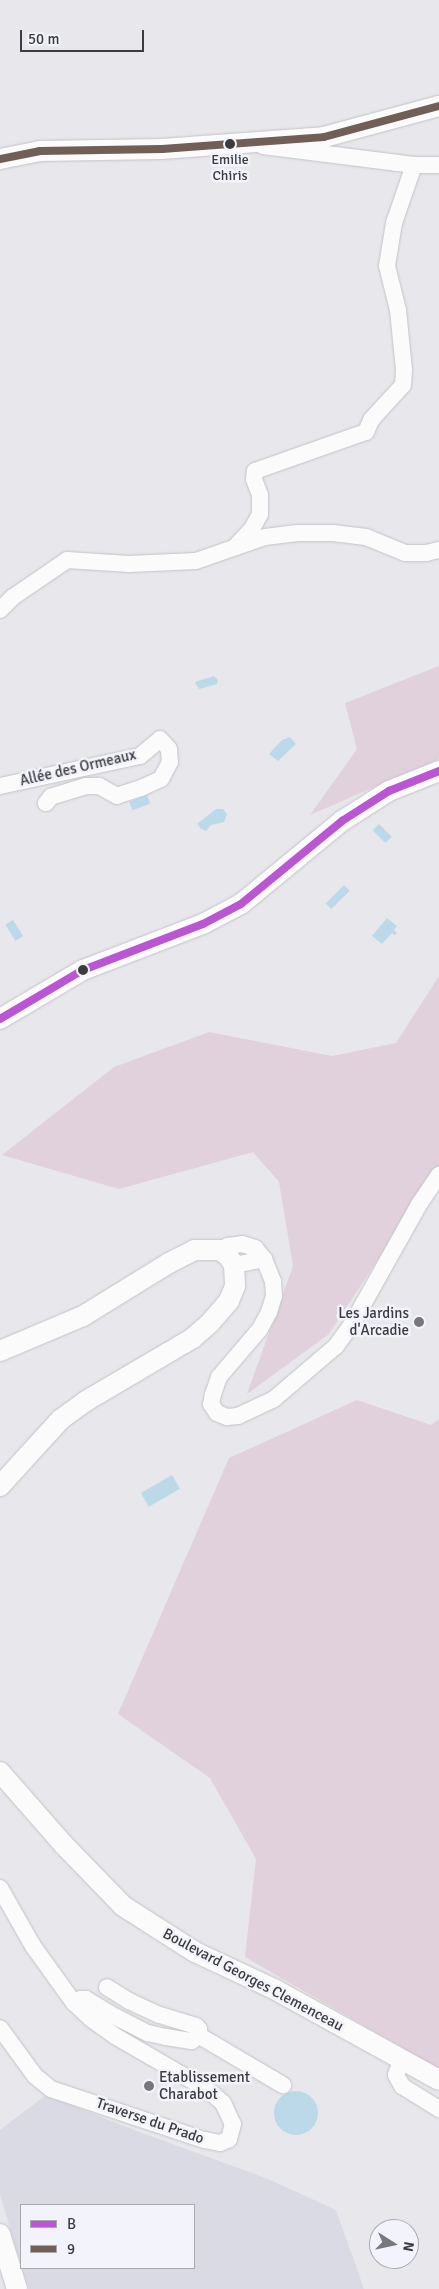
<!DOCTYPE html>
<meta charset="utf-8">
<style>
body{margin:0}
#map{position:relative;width:439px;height:2289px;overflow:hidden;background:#e7e7ec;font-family:Signika,sans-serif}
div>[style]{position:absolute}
.built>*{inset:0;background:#d9dae4}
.green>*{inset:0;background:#e1d1dd}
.water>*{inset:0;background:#bcd9e9;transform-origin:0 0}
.round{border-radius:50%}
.roads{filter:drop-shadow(0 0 1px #c4c4c7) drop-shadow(0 0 1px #c4c4c7)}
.minor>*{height:16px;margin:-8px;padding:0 8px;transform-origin:8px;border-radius:8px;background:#fbfbfc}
.major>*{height:20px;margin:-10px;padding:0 10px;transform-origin:10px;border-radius:10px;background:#fbfbfc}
.bus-1>*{height:8px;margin:-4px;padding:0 4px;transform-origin:4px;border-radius:4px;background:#ba55d3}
.bus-2>*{height:8px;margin:-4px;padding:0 4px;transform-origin:4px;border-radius:4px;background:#715e57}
.dots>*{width:14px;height:14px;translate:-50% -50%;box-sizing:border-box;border:2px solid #f2f3fb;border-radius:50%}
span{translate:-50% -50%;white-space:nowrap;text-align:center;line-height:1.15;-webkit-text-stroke:5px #f2f3fb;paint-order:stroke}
.bus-label{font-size:14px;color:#3c3c40}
.street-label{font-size:15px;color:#3c3c40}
.poi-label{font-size:15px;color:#3c3c40}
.right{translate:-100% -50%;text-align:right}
.left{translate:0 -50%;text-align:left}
.legend{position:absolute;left:20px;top:2204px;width:175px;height:65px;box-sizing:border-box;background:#f2f3fb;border:1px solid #a9aab0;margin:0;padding:6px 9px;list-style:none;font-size:15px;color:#3c3c40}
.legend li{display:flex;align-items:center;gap:10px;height:25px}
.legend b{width:25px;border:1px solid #a9aab0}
.north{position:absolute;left:369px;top:2219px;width:50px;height:50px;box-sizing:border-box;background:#f2f3fb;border:1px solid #a9aab0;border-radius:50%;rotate:100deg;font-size:14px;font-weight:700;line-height:20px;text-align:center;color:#3c3c40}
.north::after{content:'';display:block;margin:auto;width:18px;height:22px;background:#78787c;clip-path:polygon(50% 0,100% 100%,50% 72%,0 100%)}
.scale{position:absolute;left:20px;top:30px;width:124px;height:22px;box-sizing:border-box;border:2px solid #3c3c40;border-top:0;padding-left:6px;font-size:15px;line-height:18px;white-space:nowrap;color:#3c3c40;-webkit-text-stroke:4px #f2f3fb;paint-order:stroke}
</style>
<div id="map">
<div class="built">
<div style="clip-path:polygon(46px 2095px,134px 2130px,268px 2179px,336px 2210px,364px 2289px,29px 2289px,22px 2268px,194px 2268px,194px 2205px,21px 2205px,21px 2264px,0 2195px,0 2130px)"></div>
</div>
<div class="green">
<div style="clip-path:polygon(439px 666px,439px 759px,310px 815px,357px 749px,345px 703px)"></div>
<div style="clip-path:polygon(439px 976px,439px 1166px,329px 1334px,247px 1394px,293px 1266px,279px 1182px,253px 1152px,119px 1189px,2px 1155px,114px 1067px,209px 1032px,332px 1056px,396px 1043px)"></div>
<div style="clip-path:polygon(357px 1400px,431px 1425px,439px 1419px,439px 2069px,245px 1957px,256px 1859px,210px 1778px,118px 1714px,229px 1458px)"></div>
</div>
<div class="water">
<div style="clip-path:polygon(214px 676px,218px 680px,217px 684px,199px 689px,195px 682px)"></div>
<div style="clip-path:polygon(290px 737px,296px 744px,278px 761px,269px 754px,282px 740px)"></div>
<div style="left:147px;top:795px;width:9px;height:19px;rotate:69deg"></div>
<div style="clip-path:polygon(216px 809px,223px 809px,227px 814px,224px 822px,211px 825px,206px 831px,201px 829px,197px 824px)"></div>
<div style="left:379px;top:824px;width:18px;height:9px;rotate:45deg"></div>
<div style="left:344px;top:885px;width:8px;height:26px;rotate:45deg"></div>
<div style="clip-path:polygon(387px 918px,397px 926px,394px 930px,397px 933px,395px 935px,392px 933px,382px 944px,372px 936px)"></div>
<div style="left:13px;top:920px;width:19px;height:9px;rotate:58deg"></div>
<div style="left:172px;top:1475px;width:16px;height:36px;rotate:60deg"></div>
<div class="round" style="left:274px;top:2091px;width:44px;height:44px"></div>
</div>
<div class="roads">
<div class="minor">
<div style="left:263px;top:146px;width:152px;rotate:7.2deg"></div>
<div style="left:414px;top:165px;width:25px"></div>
<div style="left:235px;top:547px;width:25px;rotate:-47deg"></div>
<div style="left:252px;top:529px;width:17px;rotate:-62deg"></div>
<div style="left:260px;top:514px;width:19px;rotate:-90deg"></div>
<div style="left:260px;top:495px;width:17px;rotate:-111deg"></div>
<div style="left:254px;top:479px;width:8px;rotate:-83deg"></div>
<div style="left:255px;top:471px;width:118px;rotate:-19.4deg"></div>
<div style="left:366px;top:432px;width:13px;rotate:-67deg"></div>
<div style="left:371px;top:420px;width:47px;rotate:-47.6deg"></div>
<div style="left:403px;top:385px;width:15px;rotate:-86deg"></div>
<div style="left:404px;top:370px;width:60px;rotate:-95.7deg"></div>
<div style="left:398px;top:310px;width:45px;rotate:-104deg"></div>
<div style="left:387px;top:266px;width:44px;rotate:-80.8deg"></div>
<div style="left:394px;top:223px;width:61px;rotate:-71deg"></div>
<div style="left:0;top:610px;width:18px;rotate:-45deg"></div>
<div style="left:13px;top:597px;width:65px;rotate:-34.4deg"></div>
<div style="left:67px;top:560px;width:62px;rotate:3.7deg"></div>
<div style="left:129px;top:564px;width:67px;rotate:-2.6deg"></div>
<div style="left:196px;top:561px;width:73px;rotate:-19.2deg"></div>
<div style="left:265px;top:537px;width:33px;rotate:-7deg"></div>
<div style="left:298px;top:533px;width:35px"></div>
<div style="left:333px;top:533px;width:33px;rotate:7deg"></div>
<div style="left:366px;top:537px;width:42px;rotate:22.3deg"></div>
<div style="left:405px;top:553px;width:21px"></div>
<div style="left:426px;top:553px;width:13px;rotate:-13deg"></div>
<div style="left:0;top:786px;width:143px;rotate:-12.1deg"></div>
<div style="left:140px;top:756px;width:26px;rotate:-40deg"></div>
<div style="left:160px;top:739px;width:13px;rotate:48deg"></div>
<div style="left:169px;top:749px;width:13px;rotate:86deg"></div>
<div style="left:170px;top:762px;width:19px;rotate:118deg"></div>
<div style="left:161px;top:779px;width:22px;rotate:156deg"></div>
<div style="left:141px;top:788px;width:25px;rotate:162deg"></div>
<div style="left:117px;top:796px;width:21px;rotate:-151deg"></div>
<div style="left:99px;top:786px;width:13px;rotate:180deg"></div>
<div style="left:86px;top:786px;width:37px;rotate:163deg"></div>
<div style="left:51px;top:797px;width:8px;rotate:130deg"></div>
<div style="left:220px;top:1250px;width:9px;rotate:-27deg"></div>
<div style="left:228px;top:1246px;width:14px;rotate:-8deg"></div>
<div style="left:242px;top:1244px;width:14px;rotate:17deg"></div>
<div style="left:255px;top:1248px;width:14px;rotate:51deg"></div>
<div style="left:264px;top:1259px;width:24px;rotate:68deg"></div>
<div style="left:273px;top:1281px;width:15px;rotate:86deg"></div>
<div style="left:274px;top:1296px;width:17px;rotate:107deg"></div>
<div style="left:269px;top:1312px;width:19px;rotate:118deg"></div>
<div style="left:260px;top:1329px;width:63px;rotate:130.5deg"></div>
<div style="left:219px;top:1377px;width:18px;rotate:109deg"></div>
<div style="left:213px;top:1394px;width:10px;rotate:101deg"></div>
<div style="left:211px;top:1404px;width:11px;rotate:56deg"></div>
<div style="left:217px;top:1413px;width:11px;rotate:22deg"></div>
<div style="left:227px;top:1417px;width:11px;rotate:-5deg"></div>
<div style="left:238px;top:1416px;width:40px;rotate:-25deg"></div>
<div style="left:274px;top:1399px;width:82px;rotate:-40.5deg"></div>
<div style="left:336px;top:1346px;width:27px;rotate:-54deg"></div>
<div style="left:352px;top:1324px;width:139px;rotate:-60.7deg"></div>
<div style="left:420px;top:1203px;width:34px;rotate:-56deg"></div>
<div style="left:234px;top:1265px;width:31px;rotate:-11deg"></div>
<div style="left:0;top:1888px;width:67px;rotate:60.4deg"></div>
<div style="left:33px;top:1946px;width:70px;rotate:54.3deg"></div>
<div style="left:74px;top:2003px;width:23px;rotate:43deg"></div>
<div style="left:91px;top:2019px;width:29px;rotate:35deg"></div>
<div style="left:115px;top:2036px;width:108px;rotate:30.1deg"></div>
<div style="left:208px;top:2090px;width:20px;rotate:41deg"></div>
<div style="left:223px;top:2103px;width:23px;rotate:65deg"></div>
<div style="left:233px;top:2124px;width:16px;rotate:105deg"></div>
<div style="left:229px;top:2139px;width:10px;rotate:156deg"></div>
<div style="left:220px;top:2143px;width:16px;rotate:-169deg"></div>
<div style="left:204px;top:2140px;width:161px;rotate:-161.6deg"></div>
<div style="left:51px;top:2089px;width:21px;rotate:-141deg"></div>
<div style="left:35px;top:2076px;width:59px;rotate:-126.1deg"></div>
<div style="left:74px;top:2003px;width:8px;rotate:-30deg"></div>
<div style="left:81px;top:1999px;width:5px"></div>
<div style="left:86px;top:1999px;width:35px;rotate:31deg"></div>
<div style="left:116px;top:2017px;width:36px;rotate:27deg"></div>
<div style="left:148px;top:2033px;width:18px;rotate:13deg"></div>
<div style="left:166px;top:2037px;width:26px;rotate:9deg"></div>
<div style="left:192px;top:2041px;width:8px;rotate:-45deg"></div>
<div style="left:198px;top:2035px;width:6px;rotate:-81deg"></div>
<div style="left:199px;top:2029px;width:4px;rotate:-135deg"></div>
<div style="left:196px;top:2026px;width:39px;rotate:-163deg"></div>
<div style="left:159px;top:2015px;width:33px;rotate:-155deg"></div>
<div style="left:129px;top:2001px;width:26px;rotate:-148deg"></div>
<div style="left:198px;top:2035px;width:99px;rotate:30.5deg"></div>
<div style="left:402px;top:2059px;width:17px;rotate:111deg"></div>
<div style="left:396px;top:2075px;width:13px;rotate:61deg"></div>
<div style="left:402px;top:2086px;width:44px;rotate:31.9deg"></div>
</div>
<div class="major">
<div style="left:0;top:159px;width:41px;rotate:-11.3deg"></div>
<div style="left:40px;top:151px;width:122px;rotate:-0.9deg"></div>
<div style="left:162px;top:149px;width:162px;rotate:-4.2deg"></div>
<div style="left:324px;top:137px;width:119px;rotate:-15.1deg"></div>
<div style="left:0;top:1019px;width:96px;rotate:-30.6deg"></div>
<div style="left:83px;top:970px;width:129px;rotate:-21deg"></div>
<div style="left:203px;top:924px;width:43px;rotate:-27.8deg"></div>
<div style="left:241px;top:904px;width:131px;rotate:-39.4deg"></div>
<div style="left:342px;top:821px;width:56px;rotate:-32.6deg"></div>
<div style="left:389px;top:791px;width:54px;rotate:-21.8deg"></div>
<div style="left:0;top:1351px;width:90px;rotate:-22.9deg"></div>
<div style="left:83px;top:1316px;width:101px;rotate:-31.6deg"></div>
<div style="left:169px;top:1263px;width:28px;rotate:-27deg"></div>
<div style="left:194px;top:1250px;width:26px"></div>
<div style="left:220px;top:1250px;width:10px;rotate:37deg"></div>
<div style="left:228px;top:1256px;width:11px;rotate:56deg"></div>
<div style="left:234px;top:1265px;width:21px;rotate:87deg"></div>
<div style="left:235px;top:1286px;width:16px;rotate:112deg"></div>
<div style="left:229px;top:1301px;width:29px;rotate:131deg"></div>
<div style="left:210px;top:1323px;width:23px;rotate:139deg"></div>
<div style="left:193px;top:1338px;width:124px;rotate:149.5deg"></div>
<div style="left:86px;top:1401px;width:31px;rotate:144deg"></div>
<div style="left:61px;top:1419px;width:91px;rotate:132.3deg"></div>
<div style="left:0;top:1772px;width:96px;rotate:48.8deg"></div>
<div style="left:63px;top:1844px;width:86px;rotate:45.9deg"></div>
<div style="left:123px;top:1906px;width:85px;rotate:32.6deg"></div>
<div style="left:195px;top:1952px;width:89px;rotate:25.1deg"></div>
<div style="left:276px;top:1990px;width:186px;rotate:28.9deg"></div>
<div style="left:0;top:2234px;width:58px;rotate:72.8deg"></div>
</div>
</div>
<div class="bus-1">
<div style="left:0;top:1019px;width:96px;rotate:-30.6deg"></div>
<div style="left:83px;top:970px;width:129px;rotate:-21deg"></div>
<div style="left:203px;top:924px;width:43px;rotate:-27.8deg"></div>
<div style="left:241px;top:904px;width:131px;rotate:-39.4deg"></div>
<div style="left:342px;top:821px;width:56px;rotate:-32.6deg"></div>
<div style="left:389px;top:791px;width:54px;rotate:-21.8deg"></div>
</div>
<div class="bus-2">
<div style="left:0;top:159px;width:41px;rotate:-11.3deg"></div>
<div style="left:40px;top:151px;width:122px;rotate:-0.9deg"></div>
<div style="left:162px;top:149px;width:162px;rotate:-4.2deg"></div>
<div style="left:324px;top:137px;width:119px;rotate:-15.1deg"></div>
</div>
<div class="dots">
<div style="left:230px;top:144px;background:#3c3c40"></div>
<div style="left:83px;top:970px;background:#3c3c40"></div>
<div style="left:419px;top:1322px;background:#78787c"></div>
<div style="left:149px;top:2086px;background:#78787c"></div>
</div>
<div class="bus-label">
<span style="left:230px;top:168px">Emilie<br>Chiris</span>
</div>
<div class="street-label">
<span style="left:78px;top:768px;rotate:-13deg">Allée des Ormeaux</span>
<span style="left:253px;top:1980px;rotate:28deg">Boulevard Georges Clemenceau</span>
<span style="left:150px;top:2121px;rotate:19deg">Traverse du Prado</span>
</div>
<div class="poi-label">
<span class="right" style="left:409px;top:1322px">Les Jardins<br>d'Arcadie</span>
<span class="left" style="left:159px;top:2086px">Etablissement<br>Charabot</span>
</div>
<ul class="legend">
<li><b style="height:6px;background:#ba55d3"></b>B</li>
<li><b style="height:6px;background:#715e57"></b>9</li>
</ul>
<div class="north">N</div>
<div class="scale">50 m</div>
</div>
